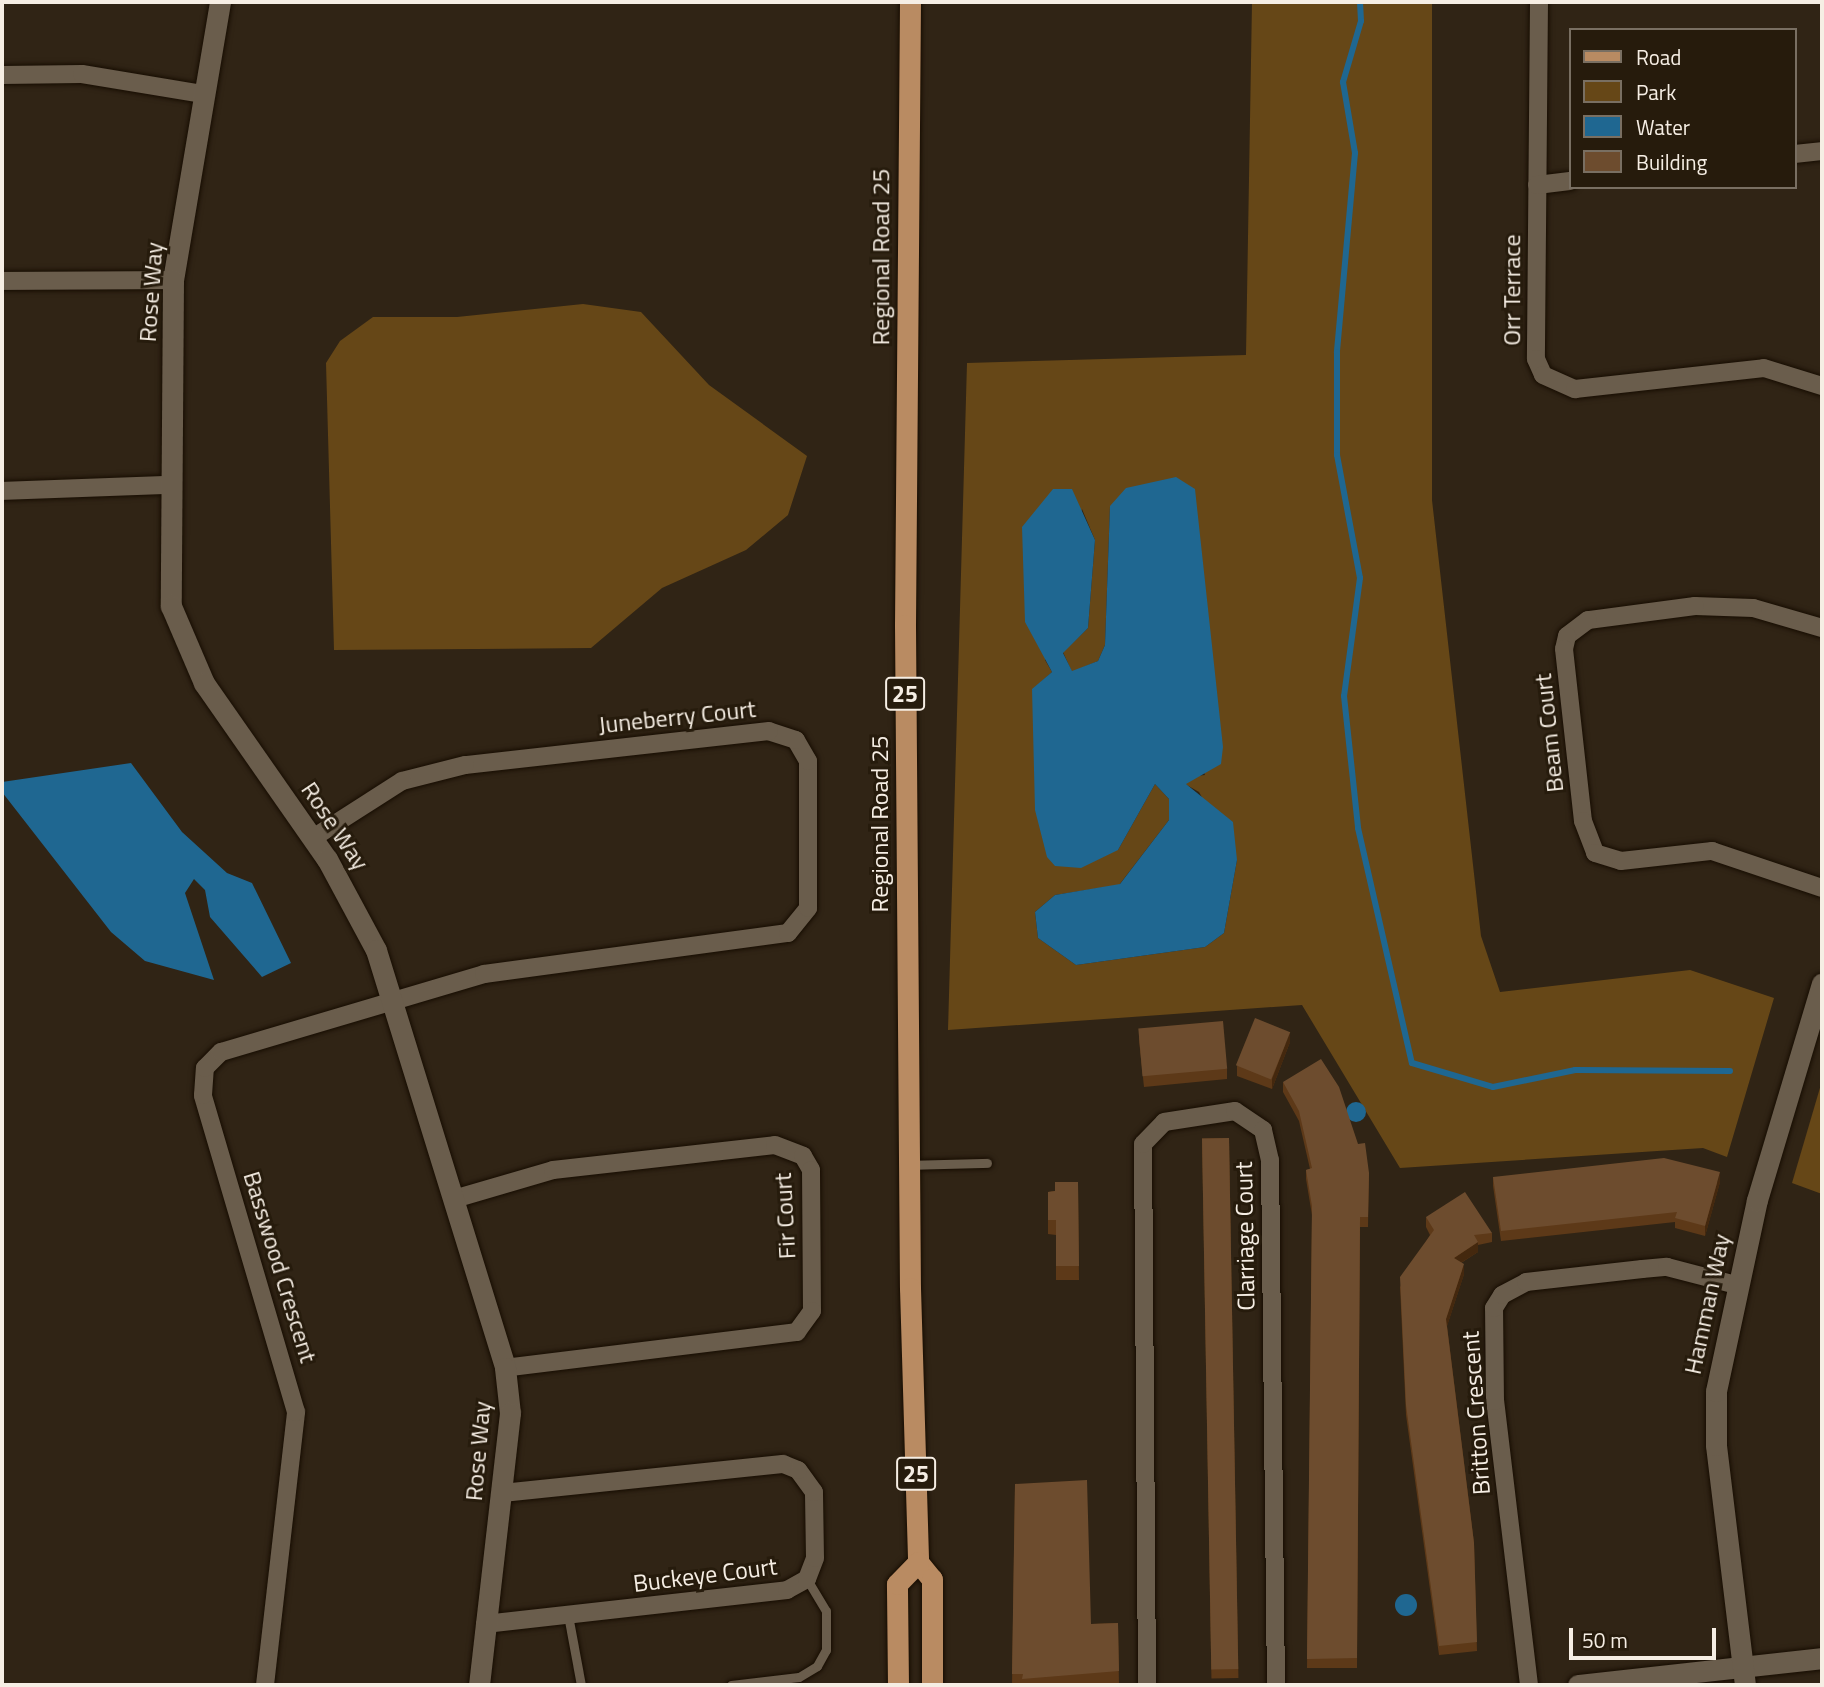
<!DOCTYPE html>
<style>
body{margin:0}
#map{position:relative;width:1824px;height:1687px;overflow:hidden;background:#302415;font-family:"Titillium Web",sans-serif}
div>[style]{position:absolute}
.green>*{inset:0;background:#664717}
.water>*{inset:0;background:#1f6791}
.round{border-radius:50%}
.stream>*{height:6px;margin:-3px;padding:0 3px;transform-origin:3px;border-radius:3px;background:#1f6791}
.roads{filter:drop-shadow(0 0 2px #170d02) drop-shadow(0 0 2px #170d02)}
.lane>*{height:9px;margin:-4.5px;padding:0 4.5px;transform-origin:4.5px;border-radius:4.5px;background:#6a5d4c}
.street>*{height:18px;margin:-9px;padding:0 9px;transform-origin:9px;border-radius:9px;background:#6a5d4c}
.secondary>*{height:21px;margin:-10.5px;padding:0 10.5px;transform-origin:10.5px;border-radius:10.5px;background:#6a5d4c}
.primary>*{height:21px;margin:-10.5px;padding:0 10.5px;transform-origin:10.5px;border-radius:10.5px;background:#b98b62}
.wall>*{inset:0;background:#5d3918;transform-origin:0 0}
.shaded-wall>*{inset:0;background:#44280e}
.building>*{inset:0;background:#6d4c2e;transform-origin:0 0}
span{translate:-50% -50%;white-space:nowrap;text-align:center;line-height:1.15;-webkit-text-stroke:6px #261b0c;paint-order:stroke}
.shield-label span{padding:2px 5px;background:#261b0c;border:2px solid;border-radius:5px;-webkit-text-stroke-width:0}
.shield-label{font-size:23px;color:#f6eee4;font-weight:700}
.street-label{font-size:24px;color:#f6eee4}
.frame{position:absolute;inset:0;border:4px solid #f6eee4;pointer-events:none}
.legend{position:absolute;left:1569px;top:28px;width:228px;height:161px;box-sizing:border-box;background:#261b0c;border:2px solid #796f62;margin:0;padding:9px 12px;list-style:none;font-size:21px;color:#f6eee4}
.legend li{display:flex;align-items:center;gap:14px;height:35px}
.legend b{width:35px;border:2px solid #796f62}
.scale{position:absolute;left:1569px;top:1628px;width:147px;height:32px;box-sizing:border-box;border:4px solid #f6eee4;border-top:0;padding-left:9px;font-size:21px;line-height:24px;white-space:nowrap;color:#f6eee4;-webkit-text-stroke:5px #261b0c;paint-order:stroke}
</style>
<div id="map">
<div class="green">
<div style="clip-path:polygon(evenodd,1252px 2px,1432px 2px,1432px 500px,1481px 936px,1500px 992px,1690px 970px,1774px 998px,1727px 1157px,1703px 1148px,1400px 1168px,1302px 1005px,948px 1030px,967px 363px,1246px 355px,1252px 2px,1110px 506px,1205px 775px,1188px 777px,1185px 784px,1199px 792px,1237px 860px,1224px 933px,1205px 947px,1076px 965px,1038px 938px,1035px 912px,1055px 895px,1119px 885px,1169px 820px,1169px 799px,1155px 784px,1118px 850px,1032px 690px,1052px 672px,1045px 660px,1082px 509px,1095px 540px,1088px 628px,1063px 652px,1072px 672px,1098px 661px,1105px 645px,1110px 506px)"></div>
<div style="clip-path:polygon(583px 304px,641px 312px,709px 385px,807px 456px,788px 515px,746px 550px,662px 588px,591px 648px,334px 650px,326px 363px,340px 341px,373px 317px,457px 317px)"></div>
<div style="clip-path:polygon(1822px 1081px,1822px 1194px,1792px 1183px)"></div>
</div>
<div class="water">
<div style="clip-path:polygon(1176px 477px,1195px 489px,1223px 747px,1221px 764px,1186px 784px,1233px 822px,1237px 860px,1224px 933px,1205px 947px,1076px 965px,1038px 938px,1035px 912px,1055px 895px,1120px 884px,1169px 820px,1169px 799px,1155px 784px,1118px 850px,1081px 868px,1055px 866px,1047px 857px,1035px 810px,1032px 689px,1052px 672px,1025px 622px,1022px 527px,1053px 489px,1072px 489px,1095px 540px,1088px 628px,1063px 653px,1072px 671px,1098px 661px,1105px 645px,1110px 506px,1126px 488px)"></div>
<div style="clip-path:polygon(131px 763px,182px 832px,227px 873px,252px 883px,291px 963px,262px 977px,210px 917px,205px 890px,194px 879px,185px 893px,214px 980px,145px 961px,111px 932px,2px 792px,2px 782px)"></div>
<div class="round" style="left:1346px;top:1102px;width:20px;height:20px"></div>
<div class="round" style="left:1395px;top:1594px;width:22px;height:22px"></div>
</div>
<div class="stream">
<div style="left:1360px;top:2px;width:19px;rotate:87deg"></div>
<div style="left:1361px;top:21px;width:64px;rotate:106.4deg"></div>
<div style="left:1343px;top:82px;width:72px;rotate:80.4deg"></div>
<div style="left:1355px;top:153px;width:200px;rotate:95.2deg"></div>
<div style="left:1337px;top:352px;width:103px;rotate:90deg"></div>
<div style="left:1337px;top:455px;width:125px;rotate:79.4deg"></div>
<div style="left:1360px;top:578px;width:119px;rotate:97.7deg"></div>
<div style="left:1344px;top:696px;width:133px;rotate:83.9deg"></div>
<div style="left:1358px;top:828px;width:241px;rotate:77.1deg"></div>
<div style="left:1412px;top:1063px;width:84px;rotate:16.5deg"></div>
<div style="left:1493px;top:1087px;width:84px;rotate:-11.7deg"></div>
<div style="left:1575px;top:1070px;width:155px;rotate:0.4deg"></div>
</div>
<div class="roads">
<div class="lane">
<div style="left:910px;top:1165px;width:77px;rotate:-1.5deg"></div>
<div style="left:568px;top:1615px;width:71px;rotate:79.5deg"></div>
<div style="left:731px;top:1685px;width:68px;rotate:-6.7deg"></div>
<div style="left:799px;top:1677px;width:21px;rotate:-31deg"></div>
<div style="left:817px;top:1666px;width:18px;rotate:-61deg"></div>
<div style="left:826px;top:1650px;width:39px;rotate:-90deg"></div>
<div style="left:826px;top:1611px;width:37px;rotate:-121deg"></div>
</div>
<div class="street">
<div style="left:1539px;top:2px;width:357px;rotate:90.5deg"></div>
<div style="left:1536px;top:359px;width:17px;rotate:66deg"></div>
<div style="left:1543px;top:375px;width:35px;rotate:24deg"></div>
<div style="left:1575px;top:389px;width:190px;rotate:-6.3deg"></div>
<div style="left:1764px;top:368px;width:61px;rotate:17.2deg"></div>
<div style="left:2px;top:75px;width:80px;rotate:-0.7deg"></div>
<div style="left:82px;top:74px;width:123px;rotate:9.4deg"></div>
<div style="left:1794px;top:154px;width:28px;rotate:-6deg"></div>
<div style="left:1537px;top:185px;width:33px;rotate:-7deg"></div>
<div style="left:2px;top:281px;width:171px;rotate:-0.3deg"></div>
<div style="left:2px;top:491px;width:167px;rotate:-2.1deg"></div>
<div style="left:1822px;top:628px;width:72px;rotate:-163.8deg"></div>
<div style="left:1753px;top:608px;width:58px;rotate:-178deg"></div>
<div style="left:1695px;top:606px;width:108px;rotate:172.5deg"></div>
<div style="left:1588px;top:620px;width:26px;rotate:143deg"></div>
<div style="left:1567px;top:636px;width:13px;rotate:103deg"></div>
<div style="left:1564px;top:649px;width:173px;rotate:83.7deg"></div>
<div style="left:1583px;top:821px;width:34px;rotate:69deg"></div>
<div style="left:1595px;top:853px;width:27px;rotate:17deg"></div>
<div style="left:1621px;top:861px;width:92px;rotate:-6.3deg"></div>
<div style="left:1712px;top:851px;width:116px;rotate:18.6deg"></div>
<div style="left:454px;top:1199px;width:103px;rotate:-16.3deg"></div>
<div style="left:553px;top:1170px;width:223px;rotate:-6.4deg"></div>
<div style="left:775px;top:1145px;width:30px;rotate:21deg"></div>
<div style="left:803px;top:1156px;width:16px;rotate:60deg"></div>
<div style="left:811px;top:1170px;width:141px;rotate:89.6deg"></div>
<div style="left:812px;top:1311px;width:26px;rotate:126deg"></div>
<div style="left:797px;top:1332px;width:294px;rotate:173deg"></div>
<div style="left:485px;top:1624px;width:304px;rotate:-6.4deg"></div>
<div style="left:787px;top:1590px;width:23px;rotate:-29deg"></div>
<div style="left:807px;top:1579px;width:22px;rotate:-69deg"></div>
<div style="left:815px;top:1558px;width:66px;rotate:-90.9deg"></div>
<div style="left:814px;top:1492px;width:27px;rotate:-126deg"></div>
<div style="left:798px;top:1470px;width:16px;rotate:-158deg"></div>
<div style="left:783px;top:1464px;width:283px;rotate:174.1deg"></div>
<div style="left:265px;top:1685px;width:275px;rotate:-83.5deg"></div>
<div style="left:296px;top:1412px;width:330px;rotate:-106.4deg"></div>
<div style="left:203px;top:1095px;width:27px;rotate:-86deg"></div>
<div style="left:205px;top:1068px;width:23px;rotate:-45deg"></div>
<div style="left:221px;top:1052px;width:274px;rotate:-16.5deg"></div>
<div style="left:484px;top:974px;width:307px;rotate:-7.7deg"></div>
<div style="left:788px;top:933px;width:32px;rotate:-51deg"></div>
<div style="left:808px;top:908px;width:147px;rotate:-90deg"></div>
<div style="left:808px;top:761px;width:24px;rotate:-120deg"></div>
<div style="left:796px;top:740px;width:28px;rotate:-162deg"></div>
<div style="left:769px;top:731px;width:306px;rotate:173.6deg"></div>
<div style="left:465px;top:765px;width:65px;rotate:165.7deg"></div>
<div style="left:402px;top:781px;width:106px;rotate:147.4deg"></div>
<div style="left:1147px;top:1685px;width:541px;rotate:-90.42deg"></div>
<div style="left:1143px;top:1144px;width:30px;rotate:-46deg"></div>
<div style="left:1164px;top:1122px;width:72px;rotate:-8.8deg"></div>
<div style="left:1235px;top:1111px;width:34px;rotate:34deg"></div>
<div style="left:1263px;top:1130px;width:31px;rotate:77deg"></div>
<div style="left:1270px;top:1160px;width:525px;rotate:89.35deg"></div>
<div style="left:1529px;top:1685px;width:286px;rotate:-96.8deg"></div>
<div style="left:1495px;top:1401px;width:93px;rotate:-90.6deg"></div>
<div style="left:1494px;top:1308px;width:15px;rotate:-58deg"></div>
<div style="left:1502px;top:1295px;width:27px;rotate:-28deg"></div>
<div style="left:1526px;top:1282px;width:117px;rotate:-6.4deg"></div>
<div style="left:1642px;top:1269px;width:25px;rotate:-5deg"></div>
<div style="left:1667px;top:1267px;width:71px;rotate:14.6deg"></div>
</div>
<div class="secondary">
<div style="left:220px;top:2px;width:282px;rotate:99.6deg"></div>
<div style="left:173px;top:280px;width:326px;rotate:90.4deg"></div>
<div style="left:171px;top:606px;width:84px;rotate:66.8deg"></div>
<div style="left:204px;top:683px;width:215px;rotate:55.1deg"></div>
<div style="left:327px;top:859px;width:103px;rotate:61.7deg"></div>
<div style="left:376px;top:950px;width:437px;rotate:72.8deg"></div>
<div style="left:505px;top:1368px;width:45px;rotate:83.7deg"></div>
<div style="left:510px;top:1413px;width:274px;rotate:96.5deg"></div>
<div style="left:1578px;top:1685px;width:245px;rotate:-6.3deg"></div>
<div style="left:1745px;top:1685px;width:242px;rotate:-96.9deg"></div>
<div style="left:1716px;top:1445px;width:54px;rotate:-90deg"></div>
<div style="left:1716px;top:1391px;width:195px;rotate:-77.9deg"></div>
<div style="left:1757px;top:1200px;width:226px;rotate:-73.3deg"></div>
</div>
<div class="primary">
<div style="left:910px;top:2px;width:623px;rotate:90.46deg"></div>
<div style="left:905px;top:625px;width:663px;rotate:89.57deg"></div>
<div style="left:910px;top:1288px;width:274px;rotate:88.3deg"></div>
<div style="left:918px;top:1562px;width:22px;rotate:51deg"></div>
<div style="left:932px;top:1579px;width:106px;rotate:90deg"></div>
<div style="left:898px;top:1685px;width:101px;rotate:-90.6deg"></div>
<div style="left:897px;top:1584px;width:30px;rotate:-46deg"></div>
</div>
</div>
<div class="wall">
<div style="clip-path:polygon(1139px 1031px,1227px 1069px,1227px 1079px,1144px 1087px,1139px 1040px)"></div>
<div style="clip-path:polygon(1290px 1042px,1272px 1089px,1237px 1076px,1237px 1066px)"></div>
<div style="clip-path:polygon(1283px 1082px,1369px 1173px,1368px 1227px,1360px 1227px,1357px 1668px,1307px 1668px,1312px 1215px,1306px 1179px,1306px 1170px,1310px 1169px,1299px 1121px,1283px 1092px)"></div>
<div style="left:1229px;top:1138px;width:540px;height:27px;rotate:89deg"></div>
<div style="clip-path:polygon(1493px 1177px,1720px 1182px,1705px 1236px,1675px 1228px,1675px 1222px,1501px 1241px,1493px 1186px)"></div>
<div style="clip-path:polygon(1078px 1182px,1079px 1280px,1056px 1280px,1056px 1235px,1048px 1234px,1048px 1192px,1055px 1191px)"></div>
<div style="clip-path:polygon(1426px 1217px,1492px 1233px,1492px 1242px,1478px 1245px,1478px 1252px,1461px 1263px,1464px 1274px,1447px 1326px,1474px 1543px,1477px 1651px,1439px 1655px,1406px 1415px,1400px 1287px,1430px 1235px,1426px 1227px)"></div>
<div style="clip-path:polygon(1015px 1484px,1091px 1624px,1118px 1623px,1119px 1685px,1012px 1685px)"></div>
</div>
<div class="shaded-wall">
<div style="clip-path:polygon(1290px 1032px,1290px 1042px,1272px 1089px,1272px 1079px)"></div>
<div style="clip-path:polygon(1720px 1172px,1720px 1182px,1705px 1236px,1705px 1226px)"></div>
<div style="clip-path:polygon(1478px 1242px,1478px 1252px,1454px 1267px,1454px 1258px)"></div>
<div style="clip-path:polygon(1464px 1264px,1464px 1274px,1446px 1329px,1446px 1319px)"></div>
</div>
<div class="building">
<div style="left:1255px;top:1018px;width:38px;height:51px;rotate:22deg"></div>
<div style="left:1223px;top:1021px;width:48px;height:85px;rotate:85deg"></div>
<div style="clip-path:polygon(1321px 1059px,1339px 1087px,1358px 1144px,1365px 1143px,1369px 1173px,1368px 1217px,1360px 1217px,1357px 1658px,1307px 1659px,1312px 1206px,1306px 1170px,1312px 1168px,1299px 1111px,1283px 1082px)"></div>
<div style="left:1229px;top:1138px;width:531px;height:27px;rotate:89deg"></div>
<div style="clip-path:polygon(1664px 1158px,1720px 1172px,1705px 1226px,1675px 1218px,1677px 1212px,1501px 1231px,1493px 1177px)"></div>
<div style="clip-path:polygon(1055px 1182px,1078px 1182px,1079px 1266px,1056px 1266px,1056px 1220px,1048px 1220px,1048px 1192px,1055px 1191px)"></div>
<div style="clip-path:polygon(1465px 1192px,1492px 1233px,1474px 1235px,1478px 1242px,1454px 1258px,1464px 1264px,1446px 1319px,1474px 1543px,1477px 1642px,1439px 1646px,1406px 1405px,1400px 1277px,1434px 1230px,1426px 1217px)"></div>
<div style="clip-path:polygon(1087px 1480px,1091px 1624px,1118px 1623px,1119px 1671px,1022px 1679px,1023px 1674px,1012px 1674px,1015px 1484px)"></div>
</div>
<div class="shield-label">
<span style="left:905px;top:694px">25</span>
<span style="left:916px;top:1474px">25</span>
</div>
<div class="street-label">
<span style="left:881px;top:257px;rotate:-90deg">Regional Road 25</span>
<span style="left:1512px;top:290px;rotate:-90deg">Orr Terrace</span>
<span style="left:151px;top:292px;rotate:-86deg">Rose Way</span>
<span style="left:677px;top:717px;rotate:-6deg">Juneberry Court</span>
<span style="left:1549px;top:733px;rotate:-96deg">Beam Court</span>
<span style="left:880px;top:824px;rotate:-90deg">Regional Road 25</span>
<span style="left:335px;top:826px;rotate:56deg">Rose Way</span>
<span style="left:785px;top:1216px;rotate:-93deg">Fir Court</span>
<span style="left:1245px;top:1236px;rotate:-91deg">Clarriage Court</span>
<span style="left:280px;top:1267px;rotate:73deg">Basswood Crescent</span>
<span style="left:1707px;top:1304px;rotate:-78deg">Hamman Way</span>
<span style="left:1476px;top:1413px;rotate:-94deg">Britton Crescent</span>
<span style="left:478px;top:1451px;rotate:-85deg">Rose Way</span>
<span style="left:705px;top:1575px;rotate:-7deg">Buckeye Court</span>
</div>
<div class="frame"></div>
<ul class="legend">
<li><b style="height:9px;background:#b98b62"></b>Road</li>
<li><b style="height:19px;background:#664717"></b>Park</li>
<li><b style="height:19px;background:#1f6791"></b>Water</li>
<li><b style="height:19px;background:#6d4c2e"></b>Building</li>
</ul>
<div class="scale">50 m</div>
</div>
